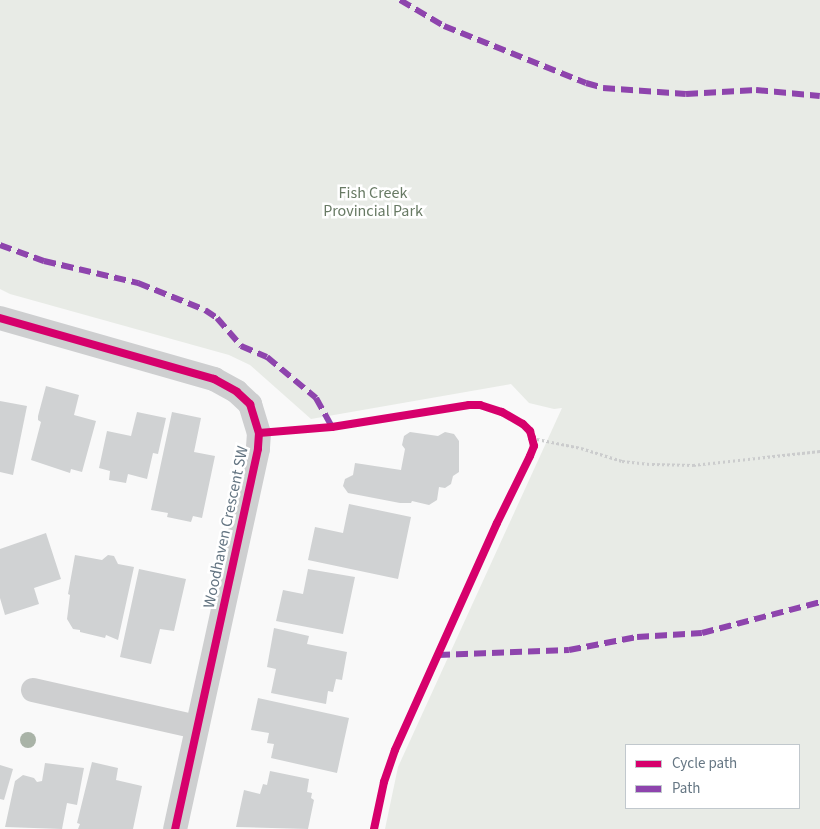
<!DOCTYPE html>
<html>
<head>
<meta charset="utf-8">
<style>
  body { margin:0 }
  #map { position:relative; width:820px; height:829px; overflow:hidden; background:#f9f9f9; font-family:"Source Sans 3",sans-serif }
  div>[style] { position:absolute }
  .green>* { inset:0; background:#e8ebe6 }
  .building>* { inset:0; background:#d0d2d3 }
  .path>* { height:3px; margin-top:-1.5px; transform-origin:0; background:repeating-linear-gradient(90deg,#cbcccd 0 2.5px,transparent 0 5px) }
  .street>* { height:24px; margin:-12px; padding:0 12px; transform-origin:12px; border-radius:12px; background:#cecfd0 }
  .quiet>* { height:6px; margin-top:-3px; transform-origin:0; background:repeating-linear-gradient(90deg,#8e44ad 0 12px,transparent 0 18px) }
  .cycleway>* { height:8px; margin:-4px; padding:0 4px; transform-origin:4px; border-radius:4px; background:#d6006c }
  .trees>* { width:16px; height:16px; margin:-8px; border-radius:50%; background:#a9b3a7 }
  span { translate:-50% -50%; white-space:nowrap; text-align:center; line-height:1.15; -webkit-text-stroke:5px #fff; paint-order:stroke }
  .park-label { font-size:16px; color:#687a64 }
  .street-label { font-size:16px; color:#657683 }
  .legend { position:absolute; left:625px; top:744px; width:175px; height:65px; box-sizing:border-box; background:#fff; border:1px solid #c1c8cd; margin:0; padding:6px 9px; list-style:none; font-size:15px; color:#657683 }
  .legend li { display:flex; align-items:center; gap:10px; height:25px }
  .legend b { width:25px; border:1px solid #c1c8cd }
</style>
</head>
<body>
<div id="map">
  <div class="green">
    <div style="clip-path:polygon(evenodd,0 0,820px 0,820px 829px,385px 829px,398px 767px,562px 408px,554px 409px,529px 403px,511px 384px,311px 419px,250px 365px,229px 355px,10px 294px,0 289px,0 0,626px 745px,799px 745px,799px 808px,626px 808px,626px 745px)"></div>
  </div>
  <div class="building">
    <div style="clip-path:polygon(46px 386px,79px 395px,74px 415px,96px 421px,82px 472px,71px 469px,70px 473px,31px 460px,41px 422px,38px 420px,38px 416px)"></div>
    <div style="clip-path:polygon(0 401px,27px 406px,13px 475px,0 472px)"></div>
    <div style="clip-path:polygon(137px 412px,166px 418px,158px 454px,153px 453px,147px 479px,128px 474px,126px 483px,109px 480px,110px 471px,99px 468px,107px 431px,131px 436px)"></div>
    <div style="clip-path:polygon(172px 412px,201px 418px,194px 452px,215px 456px,202px 518px,193px 516px,191px 522px,167px 517px,168px 513px,151px 510px)"></div>
    <div style="clip-path:polygon(410px 432px,438px 436px,445px 432px,454px 434px,459px 441px,459px 472px,453px 476px,451px 484px,445px 488px,439px 487px,437px 500px,429px 505px,412px 501px,411px 503px,400px 503px,348px 493px,343px 486px,345px 479px,353px 475px,355px 463px,401px 470px,405px 449px,402px 445px,404px 436px)"></div>
    <div style="clip-path:polygon(349px 504px,411px 517px,398px 579px,308px 560px,315px 527px,343px 533px)"></div>
    <div style="clip-path:polygon(46px 533px,61px 579px,34px 588px,39px 604px,5px 615px,0 598px,0 549px)"></div>
    <div style="clip-path:polygon(75px 555px,102px 560px,108px 555px,114px 556px,118px 564px,134px 567px,118px 640px,106px 635px,105px 638px,80px 632px,80px 630px,73px 629px,67px 619px,70px 595px,68px 594px)"></div>
    <div style="clip-path:polygon(139px 569px,186px 579px,174px 631px,160px 629px,151px 664px,120px 657px)"></div>
    <div style="clip-path:polygon(308px 569px,355px 577px,343px 634px,276px 621px,283px 590px,303px 594px)"></div>
    <div style="clip-path:polygon(274px 628px,309px 636px,307px 644px,347px 652px,342px 680px,336px 679px,333px 692px,328px 691px,326px 704px,271px 693px,276px 669px,267px 667px)"></div>
    <div style="clip-path:polygon(258px 698px,349px 718px,337px 773px,271px 758px,274px 744px,267px 743px,269px 733px,251px 730px)"></div>
    <div style="clip-path:polygon(92px 762px,118px 768px,116px 780px,142px 786px,133px 829px,78px 829px,80px 824px,77px 823px)"></div>
    <div style="clip-path:polygon(45px 763px,84px 768px,77px 805px,67px 803px,62px 829px,5px 827px,15px 781px,23px 775px,34px 778px,37px 782px,42px 781px)"></div>
    <div style="clip-path:polygon(0 765px,13px 769px,4px 800px,0 799px)"></div>
    <div style="clip-path:polygon(270px 771px,309px 779px,307px 792px,312px 793px,311px 798px,314px 800px,308px 829px,236px 827px,244px 790px,260px 794px,263px 784px,267px 785px)"></div>
  </div>
  <div class="path">
    <div style="left:532px;top:438px;width:50px;rotate:11.5deg"></div>
    <div style="left:581px;top:448px;width:43px;rotate:17.6deg"></div>
    <div style="left:622px;top:461px;width:30px;rotate:6deg"></div>
    <div style="left:652px;top:464px;width:41px;rotate:1.4deg"></div>
    <div style="left:693px;top:465px;width:128px;rotate:-6.3deg"></div>
  </div>
  <div class="street">
    <div style="left:0;top:318px;width:223px;rotate:15.9deg"></div>
    <div style="left:214px;top:379px;width:26px;rotate:29deg"></div>
    <div style="left:237px;top:392px;width:18px;rotate:43deg"></div>
    <div style="left:250px;top:404px;width:30px;rotate:73deg"></div>
    <div style="left:259px;top:433px;width:16px;rotate:94deg"></div>
    <div style="left:258px;top:449px;width:389px;rotate:102.3deg"></div>
    <div style="left:33px;top:690px;width:168px;rotate:12.7deg"></div>
  </div>
  <div class="quiet">
    <div style="left:400px;top:0;width:51px;rotate:30.6deg"></div>
    <div style="left:444px;top:26px;width:153px;rotate:21.9deg"></div>
    <div style="left:586px;top:83px;width:18px;rotate:16deg"></div>
    <div style="left:603px;top:88px;width:83px;rotate:4.1deg"></div>
    <div style="left:686px;top:94px;width:70px;rotate:-3.3deg"></div>
    <div style="left:756px;top:90px;width:64px;rotate:5.4deg"></div>
    <div style="left:0;top:245px;width:47px;rotate:20deg"></div>
    <div style="left:44px;top:261px;width:97px;rotate:13.2deg"></div>
    <div style="left:138px;top:283px;width:72px;rotate:21.9deg"></div>
    <div style="left:205px;top:310px;width:14px;rotate:34deg"></div>
    <div style="left:217px;top:318px;width:37px;rotate:49deg"></div>
    <div style="left:241px;top:346px;width:28px;rotate:23deg"></div>
    <div style="left:267px;top:357px;width:64px;rotate:39.9deg"></div>
    <div style="left:316px;top:398px;width:33px;rotate:61deg"></div>
    <div style="left:438px;top:655px;width:131px;rotate:-2.2deg"></div>
    <div style="left:569px;top:650px;width:69px;rotate:-10.8deg"></div>
    <div style="left:637px;top:637px;width:65px;rotate:-3.5deg"></div>
    <div style="left:702px;top:633px;width:122px;rotate:-14.7deg"></div>
  </div>
  <div class="cycleway">
    <div style="left:0;top:318px;width:223px;rotate:15.9deg"></div>
    <div style="left:214px;top:379px;width:26px;rotate:29deg"></div>
    <div style="left:237px;top:392px;width:18px;rotate:43deg"></div>
    <div style="left:250px;top:404px;width:30px;rotate:73deg"></div>
    <div style="left:259px;top:433px;width:16px;rotate:94deg"></div>
    <div style="left:258px;top:449px;width:389px;rotate:102.3deg"></div>
    <div style="left:259px;top:433px;width:73px;rotate:-4.7deg"></div>
    <div style="left:332px;top:427px;width:139px;rotate:-9.1deg"></div>
    <div style="left:469px;top:405px;width:11px"></div>
    <div style="left:480px;top:405px;width:23px;rotate:18deg"></div>
    <div style="left:502px;top:412px;width:24px;rotate:30deg"></div>
    <div style="left:523px;top:424px;width:10px;rotate:45deg"></div>
    <div style="left:530px;top:431px;width:7px;rotate:74deg"></div>
    <div style="left:532px;top:438px;width:8px;rotate:76deg"></div>
    <div style="left:534px;top:446px;width:11px;rotate:112deg"></div>
    <div style="left:530px;top:456px;width:75px;rotate:116.2deg"></div>
    <div style="left:497px;top:523px;width:249px;rotate:114.2deg"></div>
    <div style="left:395px;top:750px;width:34px;rotate:109deg"></div>
    <div style="left:384px;top:782px;width:48px;rotate:102deg"></div>
  </div>
  <div class="trees">
    <div style="left:28px;top:740px"></div>
  </div>
  <div class="park-label">
    <span style="left:373px;top:202px">Fish Creek<br>Provincial Park</span>
  </div>
  <div class="street-label">
    <span style="left:226px;top:527px;rotate:-78deg">Woodhaven Crescent SW</span>
  </div>
  <ul class="legend">
  <li><b style="height:6px;background:#d6006c"></b>Cycle path</li>
  <li><b style="height:6px;background:#8e44ad"></b>Path</li>
  </ul>
</div>
</body>
</html>
